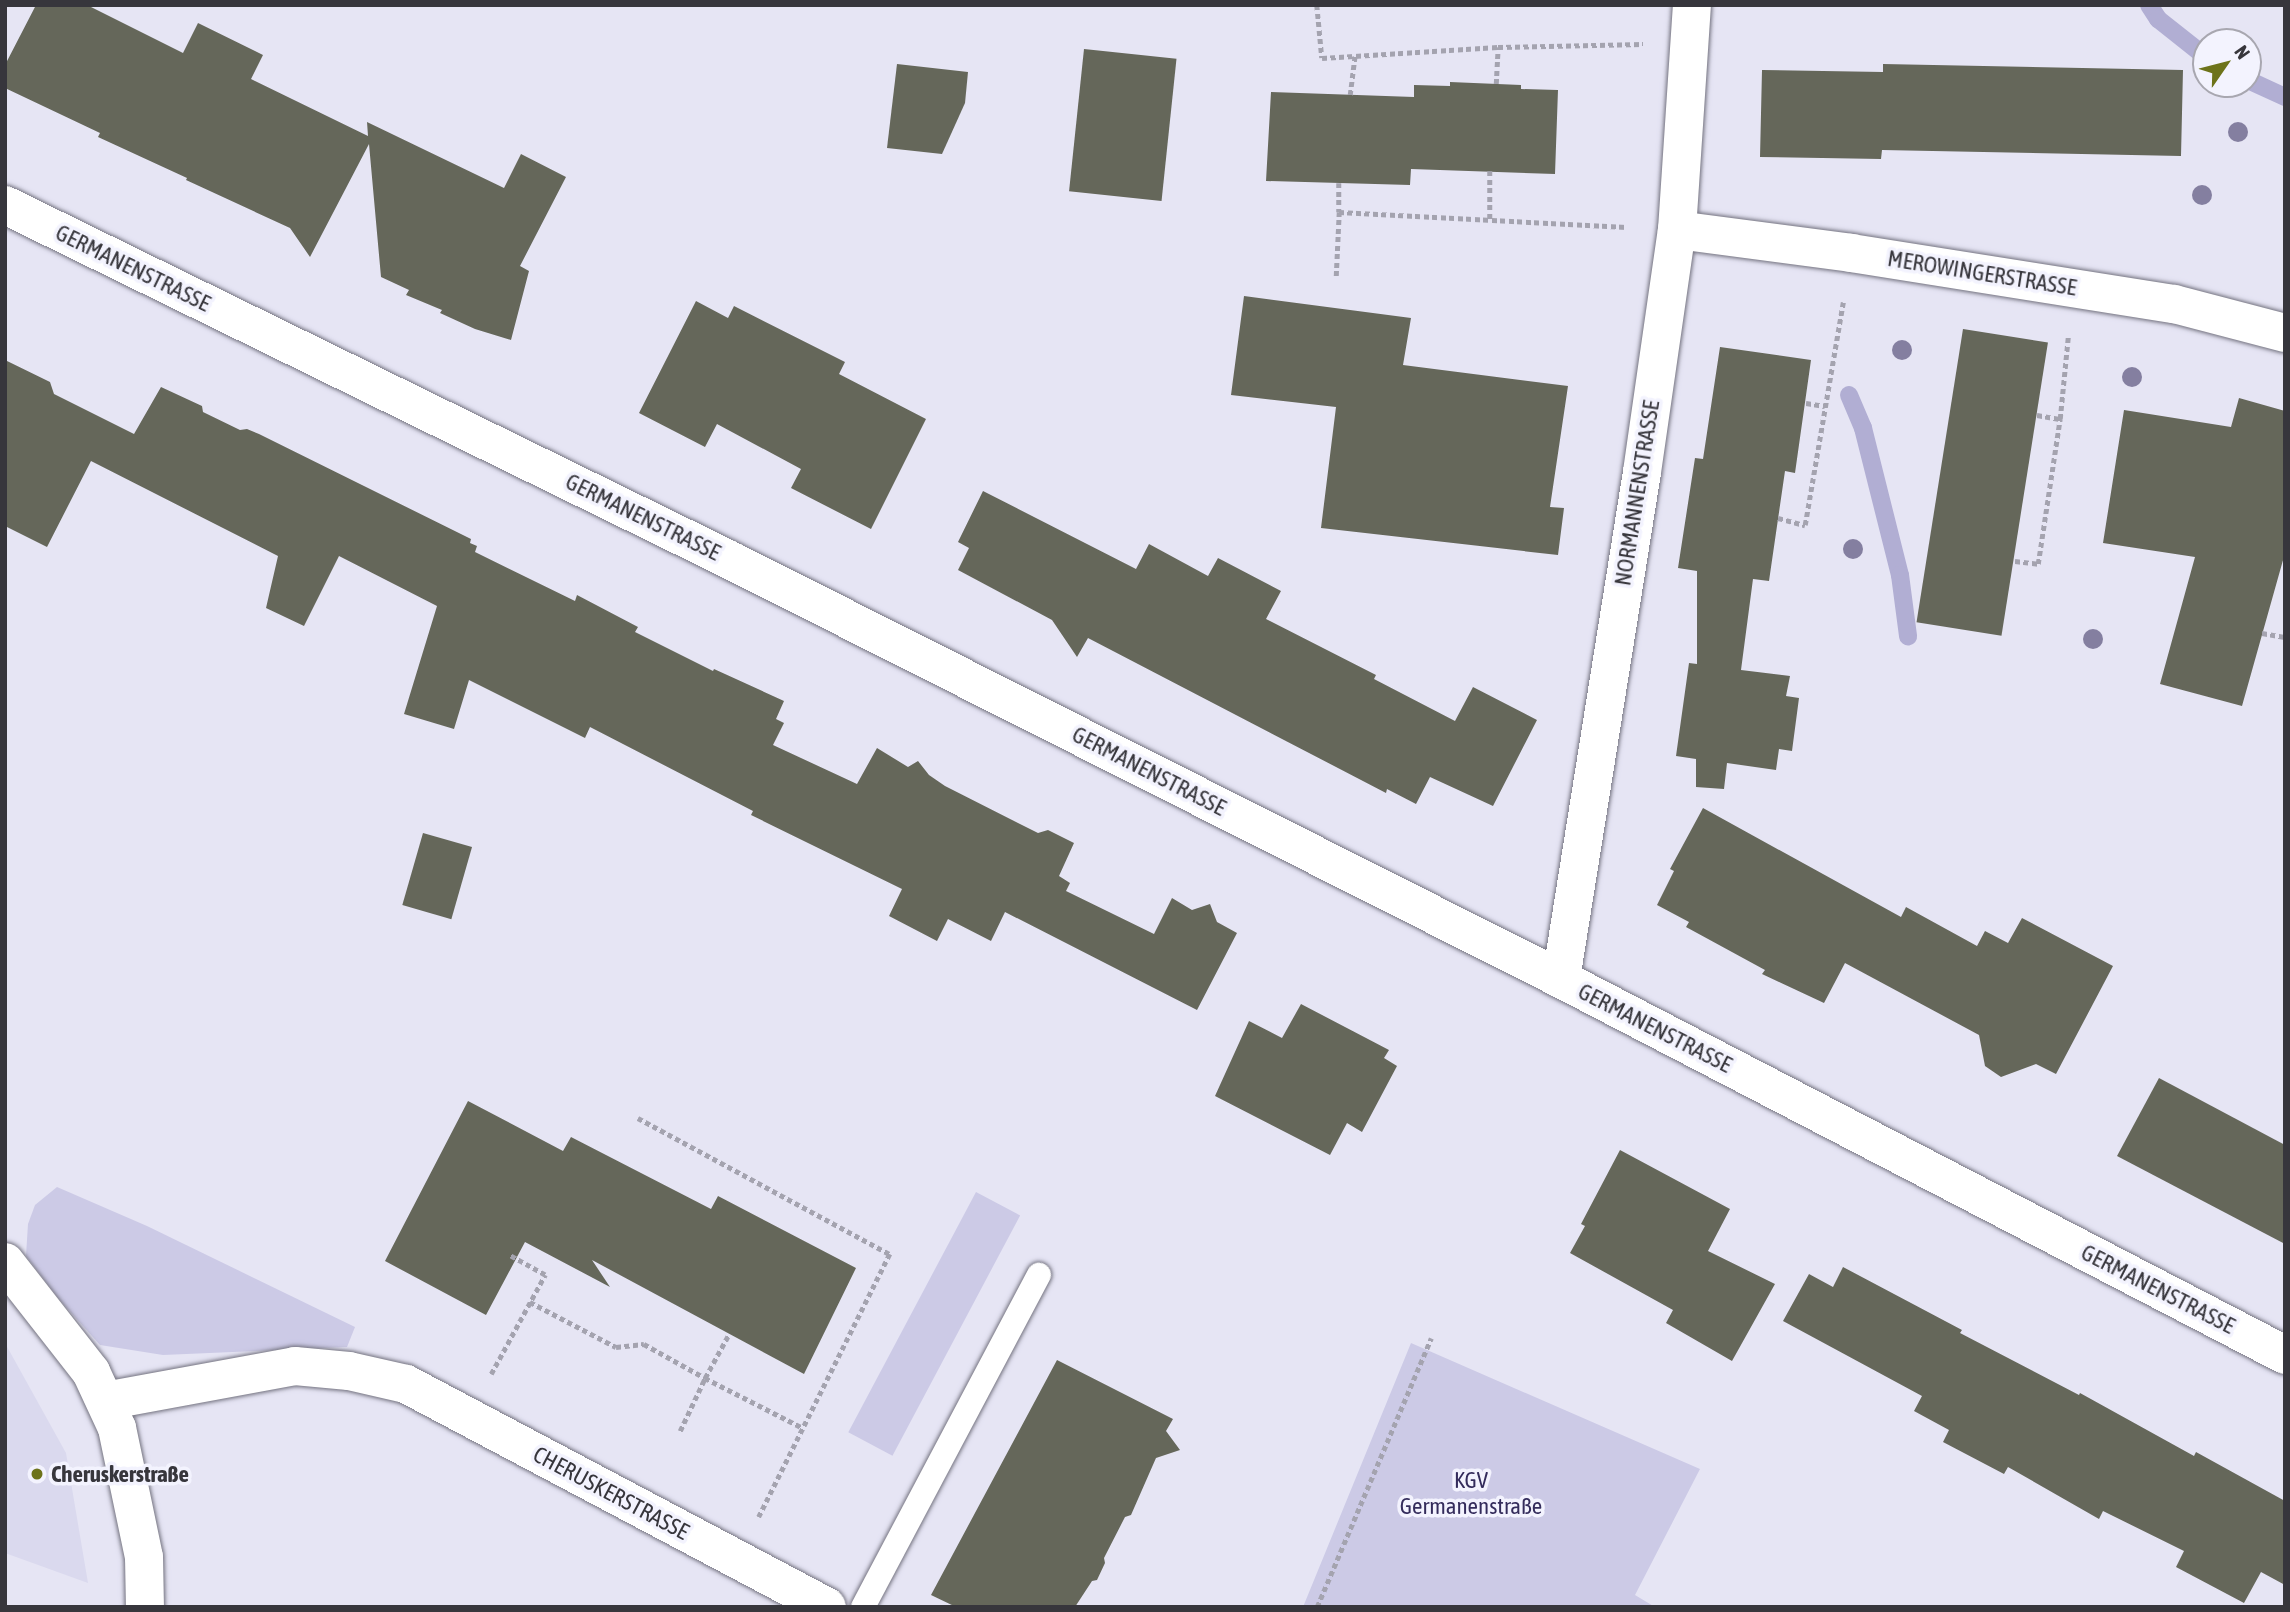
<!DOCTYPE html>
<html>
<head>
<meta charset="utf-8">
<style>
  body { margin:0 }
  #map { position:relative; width:2290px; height:1612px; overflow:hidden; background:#e6e5f4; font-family:"Asap Condensed",sans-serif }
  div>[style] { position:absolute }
  .built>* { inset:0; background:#dad9ee }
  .green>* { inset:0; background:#cccae6; transform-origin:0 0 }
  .stream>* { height:18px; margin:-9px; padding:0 9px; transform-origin:9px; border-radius:9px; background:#b1aed3 }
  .building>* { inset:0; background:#65675a; transform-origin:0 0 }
  .path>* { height:4.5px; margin-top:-2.25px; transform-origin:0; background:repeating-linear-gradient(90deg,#a4a3af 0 5px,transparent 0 8.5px) }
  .roads { filter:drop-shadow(0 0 2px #747380) drop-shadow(0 0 2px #747380) }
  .service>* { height:24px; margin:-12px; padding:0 12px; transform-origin:12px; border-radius:12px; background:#fff }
  .minor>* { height:38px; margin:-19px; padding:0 19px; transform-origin:19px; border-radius:19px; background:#fff }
  .trees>* { width:20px; height:20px; margin:-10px; border-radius:50%; background:#847fa0 }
  .dots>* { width:19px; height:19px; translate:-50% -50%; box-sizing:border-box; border:4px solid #f3f3fe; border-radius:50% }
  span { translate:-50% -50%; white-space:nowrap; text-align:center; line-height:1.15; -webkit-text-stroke:7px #f3f3fe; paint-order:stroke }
  .street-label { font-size:23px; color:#37363c }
  .poi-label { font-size:23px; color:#37363c; font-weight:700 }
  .left { translate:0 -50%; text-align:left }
  .park-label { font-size:23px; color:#342c5c }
  .frame { position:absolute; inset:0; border:7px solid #37363c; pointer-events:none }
  .north { position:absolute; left:2192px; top:28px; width:70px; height:70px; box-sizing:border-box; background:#f3f3fe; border:2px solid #a8a7b0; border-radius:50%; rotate:55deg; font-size:19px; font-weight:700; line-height:28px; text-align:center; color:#37363c }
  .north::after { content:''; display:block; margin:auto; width:24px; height:32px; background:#6d731a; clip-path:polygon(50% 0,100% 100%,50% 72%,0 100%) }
</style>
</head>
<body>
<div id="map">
  <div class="built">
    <div style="clip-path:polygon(5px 1343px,66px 1453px,88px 1583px,5px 1553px)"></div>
  </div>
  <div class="green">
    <div style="clip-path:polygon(57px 1187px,147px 1226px,355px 1327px,347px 1347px,163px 1355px,100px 1345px,58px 1298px,26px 1256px,28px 1224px,35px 1205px)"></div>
    <div style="left:976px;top:1192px;width:50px;height:272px;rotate:28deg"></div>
    <div style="clip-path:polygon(1411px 1343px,1700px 1469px,1635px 1595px,1655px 1607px,1303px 1607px)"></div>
  </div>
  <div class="stream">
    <div style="left:2149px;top:5px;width:17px;rotate:57deg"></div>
    <div style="left:2158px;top:19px;width:61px;rotate:38.4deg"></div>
    <div style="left:2248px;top:80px;width:41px;rotate:24.7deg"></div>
    <div style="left:1849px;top:395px;width:36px;rotate:67deg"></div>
    <div style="left:1863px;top:428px;width:152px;rotate:75.9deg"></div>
    <div style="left:1900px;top:575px;width:62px;rotate:82.5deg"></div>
  </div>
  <div class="building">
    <div style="clip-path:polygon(36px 5px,87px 5px,183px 53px,198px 23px,263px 55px,251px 79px,368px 136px,367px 122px,504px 188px,521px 154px,566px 177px,520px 266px,529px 271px,511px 340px,475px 329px,440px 313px,442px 310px,406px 295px,409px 290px,381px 277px,369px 144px,310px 257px,290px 228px,186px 180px,187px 178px,98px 137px,100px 133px,5px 88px,5px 65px)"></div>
    <div style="left:1084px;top:49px;width:93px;height:143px;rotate:6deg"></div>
    <div style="clip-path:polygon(897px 64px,968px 72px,965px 103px,942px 154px,887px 148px)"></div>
    <div style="clip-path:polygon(1883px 64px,2183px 70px,2181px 156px,1882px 150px,1881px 159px,1760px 157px,1762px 70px,1883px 72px)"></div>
    <div style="clip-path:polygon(1450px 82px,1521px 85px,1521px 89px,1558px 90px,1555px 174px,1411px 169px,1410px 185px,1266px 181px,1271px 92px,1414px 97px,1414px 85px,1450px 86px)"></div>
    <div style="clip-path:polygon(1244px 296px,1411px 318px,1403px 365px,1568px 386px,1550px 507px,1564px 508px,1558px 555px,1321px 528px,1336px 407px,1231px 395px)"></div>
    <div style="clip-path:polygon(696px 301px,728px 318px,734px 306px,845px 362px,839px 374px,926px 419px,871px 529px,791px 488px,801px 469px,717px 424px,705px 447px,639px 413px)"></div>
    <div style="left:1963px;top:329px;width:86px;height:297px;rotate:9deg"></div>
    <div style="clip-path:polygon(1720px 347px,1811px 360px,1795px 473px,1785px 471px,1769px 581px,1753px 579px,1741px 670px,1790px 676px,1786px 696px,1799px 698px,1792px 751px,1779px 749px,1776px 770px,1727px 763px,1724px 789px,1696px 787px,1696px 759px,1676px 756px,1689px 663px,1697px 664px,1697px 571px,1678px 568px,1695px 458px,1703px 459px)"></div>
    <div style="clip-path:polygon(5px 360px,50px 382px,54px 394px,134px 434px,161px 387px,202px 406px,203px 412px,240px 430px,247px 429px,259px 434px,471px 539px,470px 543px,477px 546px,475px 552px,575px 601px,577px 595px,638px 627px,635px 632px,713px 671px,714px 669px,784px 701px,776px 719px,784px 723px,773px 745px,857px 784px,877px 748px,908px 767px,918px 761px,929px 775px,945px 786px,1038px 833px,1048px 830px,1074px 843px,1059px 876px,1070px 883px,1066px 891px,1154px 934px,1172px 898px,1192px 910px,1210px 904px,1217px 922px,1237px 933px,1197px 1010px,1005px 912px,991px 941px,948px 919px,937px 941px,889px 916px,902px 889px,751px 815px,753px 811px,590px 727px,585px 738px,469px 680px,454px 729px,404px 714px,437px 606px,339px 556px,304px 626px,266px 608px,278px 556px,91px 461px,47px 547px,5px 526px)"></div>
    <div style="clip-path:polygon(2239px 398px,2285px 411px,2285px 553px,2242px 706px,2160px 684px,2195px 557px,2103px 543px,2124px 410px,2231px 427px)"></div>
    <div style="clip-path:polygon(983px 491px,1136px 569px,1149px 544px,1208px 576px,1218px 558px,1281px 591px,1266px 619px,1376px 675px,1374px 679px,1455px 721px,1473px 687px,1537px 720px,1493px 806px,1430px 777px,1416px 804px,1387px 789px,1386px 793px,1088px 638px,1077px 657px,1052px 620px,958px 570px,969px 548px,958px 542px)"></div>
    <div style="clip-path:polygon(1703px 808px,1901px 917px,1906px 907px,1977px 946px,1985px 931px,2008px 943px,2022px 918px,2113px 966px,2056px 1074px,2036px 1064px,2001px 1077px,1985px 1066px,1979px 1035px,1845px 963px,1824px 1003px,1762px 974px,1765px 970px,1686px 927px,1689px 922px,1657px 905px,1674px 871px,1670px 869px)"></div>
    <div style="left:423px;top:833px;width:51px;height:75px;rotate:16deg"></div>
    <div style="clip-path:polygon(1301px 1004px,1389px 1050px,1384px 1058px,1397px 1066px,1362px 1132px,1347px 1123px,1330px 1155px,1215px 1096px,1249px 1021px,1282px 1038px)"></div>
    <div style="clip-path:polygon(2159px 1078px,2285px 1145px,2285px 1244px,2117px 1156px)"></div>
    <div style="clip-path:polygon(468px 1101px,563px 1151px,571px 1137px,711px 1209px,718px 1196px,856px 1268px,804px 1374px,592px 1260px,610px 1287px,525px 1242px,486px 1315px,385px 1261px)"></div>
    <div style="clip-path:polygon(1620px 1150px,1730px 1209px,1708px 1251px,1775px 1284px,1732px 1361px,1666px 1323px,1673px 1310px,1570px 1253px,1585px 1226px,1581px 1224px)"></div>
    <div style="clip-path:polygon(1843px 1267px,1962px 1330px,1960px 1333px,2079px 1395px,2080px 1393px,2194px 1456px,2196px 1452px,2285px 1501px,2285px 1585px,2261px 1572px,2244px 1603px,2176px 1567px,2184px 1551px,2103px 1511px,2099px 1519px,2008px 1467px,2004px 1474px,1943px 1442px,1949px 1430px,1914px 1411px,1922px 1396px,1783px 1321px,1809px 1274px,1833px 1287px)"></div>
    <div style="clip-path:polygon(1057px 1360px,1173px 1419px,1166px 1431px,1180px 1450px,1156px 1458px,1131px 1515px,1125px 1517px,1104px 1558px,1105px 1563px,1097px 1580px,1092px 1581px,1075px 1607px,956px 1607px,931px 1595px)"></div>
  </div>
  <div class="path">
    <div style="left:1317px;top:5px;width:53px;rotate:84.6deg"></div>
    <div style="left:1322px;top:58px;width:176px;rotate:-3.6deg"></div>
    <div style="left:1498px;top:47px;width:145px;rotate:-1.2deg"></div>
    <div style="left:1496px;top:84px;width:37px;rotate:-87deg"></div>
    <div style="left:1350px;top:95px;width:39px;rotate:-83deg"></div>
    <div style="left:1490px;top:171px;width:48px;rotate:90deg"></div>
    <div style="left:1339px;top:183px;width:29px;rotate:90deg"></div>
    <div style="left:1339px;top:212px;width:288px;rotate:3deg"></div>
    <div style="left:1336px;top:276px;width:64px;rotate:-87.3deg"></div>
    <div style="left:1806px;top:403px;width:19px;rotate:9deg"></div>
    <div style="left:2037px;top:415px;width:23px;rotate:10deg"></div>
    <div style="left:1778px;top:518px;width:28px;rotate:15deg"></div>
    <div style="left:1805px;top:525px;width:226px;rotate:-80.3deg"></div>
    <div style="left:2015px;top:561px;width:23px;rotate:7deg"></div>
    <div style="left:2038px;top:564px;width:147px;rotate:-81.4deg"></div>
    <div style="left:2060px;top:419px;width:82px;rotate:-84.4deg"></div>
    <div style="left:2262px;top:633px;width:23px;rotate:10deg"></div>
    <div style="left:638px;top:1118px;width:286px;rotate:28.4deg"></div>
    <div style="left:890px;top:1254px;width:294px;rotate:116.5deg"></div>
    <div style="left:530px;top:1302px;width:97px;rotate:27.6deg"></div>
    <div style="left:616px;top:1347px;width:28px;rotate:-6deg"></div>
    <div style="left:644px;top:1344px;width:70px;rotate:29.1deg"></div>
    <div style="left:705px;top:1378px;width:50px;rotate:-61.4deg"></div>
    <div style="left:491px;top:1374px;width:113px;rotate:-61.4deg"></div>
    <div style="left:545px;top:1275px;width:41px;rotate:-150.9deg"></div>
    <div style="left:680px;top:1431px;width:59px;rotate:-64.7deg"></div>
    <div style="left:705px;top:1378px;width:110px;rotate:27deg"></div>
    <div style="left:1317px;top:1607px;width:292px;rotate:-67deg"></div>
  </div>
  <div class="roads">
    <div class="service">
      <div style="left:863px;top:1607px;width:376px;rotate:-62.1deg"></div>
    </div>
    <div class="minor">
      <div style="left:5px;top:205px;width:807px;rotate:26.09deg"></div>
      <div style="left:730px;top:560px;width:931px;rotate:26.76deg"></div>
      <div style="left:1561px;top:979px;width:816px;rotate:27.44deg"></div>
      <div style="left:1677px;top:230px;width:176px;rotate:7.5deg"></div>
      <div style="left:1851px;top:253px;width:327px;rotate:9deg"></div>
      <div style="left:2174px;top:304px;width:115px;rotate:14.6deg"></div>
      <div style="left:1561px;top:979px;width:513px;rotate:-80.92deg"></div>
      <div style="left:1642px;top:472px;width:245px;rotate:-81.8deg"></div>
      <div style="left:1677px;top:230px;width:225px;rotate:-86.2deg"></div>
      <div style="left:5px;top:1262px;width:140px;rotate:52deg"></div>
      <div style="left:91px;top:1372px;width:62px;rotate:65.1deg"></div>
      <div style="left:117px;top:1428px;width:132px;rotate:78.2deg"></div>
      <div style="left:144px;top:1557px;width:50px;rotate:88.9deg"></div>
      <div style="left:105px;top:1401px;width:193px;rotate:-10.4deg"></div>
      <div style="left:295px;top:1366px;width:54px;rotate:5.3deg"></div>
      <div style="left:349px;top:1371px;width:58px;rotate:12.8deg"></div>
      <div style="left:406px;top:1384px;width:476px;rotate:27.9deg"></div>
    </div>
  </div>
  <div class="trees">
    <div style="left:2238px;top:132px"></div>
    <div style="left:2202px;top:195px"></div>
    <div style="left:1902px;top:350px"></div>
    <div style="left:2132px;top:377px"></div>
    <div style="left:1853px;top:549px"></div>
    <div style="left:2093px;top:639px"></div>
  </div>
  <div class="dots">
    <div style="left:37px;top:1474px;background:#6d731a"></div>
  </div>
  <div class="street-label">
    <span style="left:133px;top:268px;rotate:26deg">GERMANENSTRASSE</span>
    <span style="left:1982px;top:273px;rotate:9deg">MEROWINGERSTRASSE</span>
    <span style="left:1637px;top:493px;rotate:-81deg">NORMANNENSTRASSE</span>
    <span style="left:643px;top:517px;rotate:26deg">GERMANENSTRASSE</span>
    <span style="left:1149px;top:771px;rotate:27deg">GERMANENSTRASSE</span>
    <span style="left:1655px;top:1028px;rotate:27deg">GERMANENSTRASSE</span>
    <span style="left:2158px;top:1289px;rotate:27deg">GERMANENSTRASSE</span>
    <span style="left:611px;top:1493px;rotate:28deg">CHERUSKERSTRASSE</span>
  </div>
  <div class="poi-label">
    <span class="left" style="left:51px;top:1474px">Cheruskerstraße</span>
  </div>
  <div class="park-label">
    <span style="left:1471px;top:1493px">KGV<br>Germanenstraße</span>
  </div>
  <div class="frame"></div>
  <div class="north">N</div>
</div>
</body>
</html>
